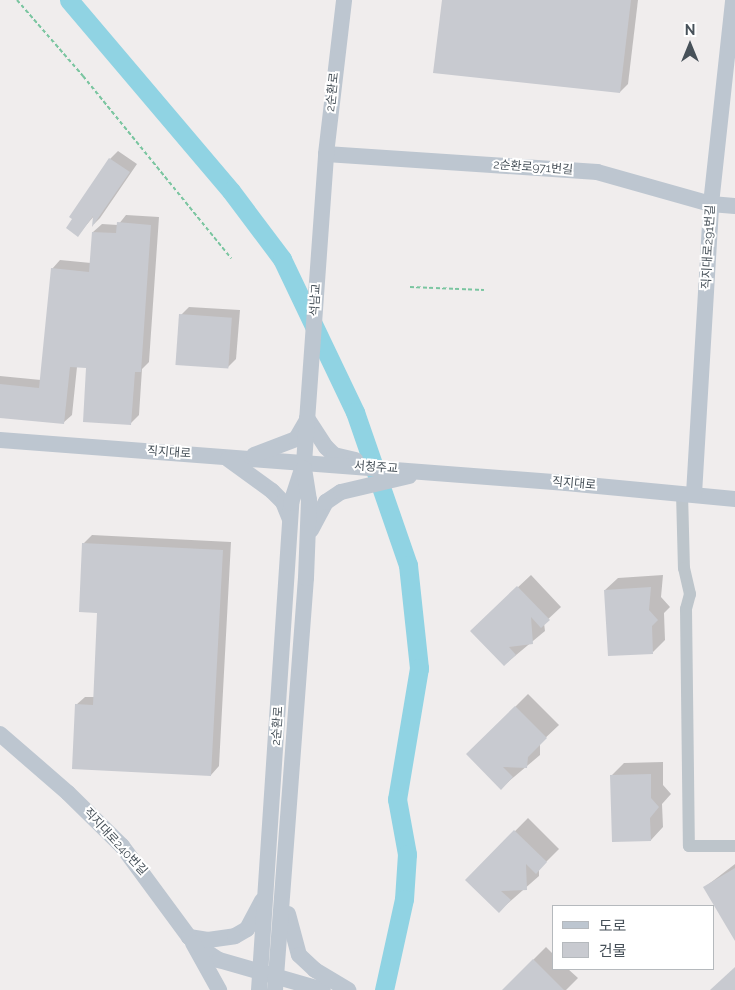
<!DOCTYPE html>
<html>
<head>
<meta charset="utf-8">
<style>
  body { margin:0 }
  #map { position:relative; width:735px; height:990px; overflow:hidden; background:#f0eded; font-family:Raleway,"Noto Sans KR",sans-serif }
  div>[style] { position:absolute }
  .shadow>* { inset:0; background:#0003 }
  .river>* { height:19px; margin:-9.5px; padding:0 9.5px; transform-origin:9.5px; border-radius:9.5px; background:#90d3e3 }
  .building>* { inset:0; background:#c8cad0; transform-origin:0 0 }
  .path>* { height:2px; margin-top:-1px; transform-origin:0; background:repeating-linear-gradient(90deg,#7ac5a0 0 4px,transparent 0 6.5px) }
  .street>* { height:12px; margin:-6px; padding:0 6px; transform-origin:6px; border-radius:6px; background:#bdc5cb }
  .secondary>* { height:16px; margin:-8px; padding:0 8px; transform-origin:8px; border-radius:8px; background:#bdc6d0 }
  span { translate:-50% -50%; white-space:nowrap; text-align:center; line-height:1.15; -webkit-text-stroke:4px #fff; paint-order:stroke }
  .street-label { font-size:12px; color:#475159 }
  .legend { position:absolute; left:552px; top:905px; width:162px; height:65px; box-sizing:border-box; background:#fff; border:1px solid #b5b9bd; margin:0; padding:6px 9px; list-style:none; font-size:15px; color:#475159 }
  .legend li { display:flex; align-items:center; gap:10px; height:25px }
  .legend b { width:25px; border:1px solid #b5b9bd }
  .north { position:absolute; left:665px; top:20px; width:50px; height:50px; -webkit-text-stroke:4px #fff; paint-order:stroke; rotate:0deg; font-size:14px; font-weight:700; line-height:20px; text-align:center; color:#475159 }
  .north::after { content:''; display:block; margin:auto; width:18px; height:22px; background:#475159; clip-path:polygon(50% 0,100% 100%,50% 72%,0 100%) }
</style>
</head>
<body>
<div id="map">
  <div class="shadow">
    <div style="clip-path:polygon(443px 0,638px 0,628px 84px,620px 92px)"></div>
    <div style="clip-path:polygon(118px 151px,137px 164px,100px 218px,94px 224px,94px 216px,78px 235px,110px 159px)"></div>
    <div style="clip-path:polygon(126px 215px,159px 217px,149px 362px,142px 369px,139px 415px,131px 423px,88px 367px,77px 367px,72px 415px,63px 423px,0 417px,0 376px,41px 380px,52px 269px,60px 260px,91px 263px,93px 232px,102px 224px,118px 225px)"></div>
    <div style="clip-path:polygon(189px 307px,240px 310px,236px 359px,228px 367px,181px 315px)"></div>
    <div style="clip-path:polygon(92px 535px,231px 542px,219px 766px,211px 775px,76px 705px,85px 697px,94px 697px,99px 612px,83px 544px)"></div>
    <div style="clip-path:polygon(531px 575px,561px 607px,544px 623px,545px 631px,504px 665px,484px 619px)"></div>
    <div style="clip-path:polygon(663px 575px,661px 597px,670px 607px,664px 613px,665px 640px,653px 652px,605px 590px,618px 578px)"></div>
    <div style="clip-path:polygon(528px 694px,559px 725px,540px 743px,540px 755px,501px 788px,468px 754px)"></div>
    <div style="clip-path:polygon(663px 762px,663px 785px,671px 794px,662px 804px,663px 827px,651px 840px,611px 776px,624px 763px)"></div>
    <div style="clip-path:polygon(528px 818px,559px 849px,539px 869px,539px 876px,499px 911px,467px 880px)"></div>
    <div style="clip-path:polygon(735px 864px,735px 938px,705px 887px)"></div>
    <div style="clip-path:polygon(546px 947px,554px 955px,554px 969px,568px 969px,578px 978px,566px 990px,503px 990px)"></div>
  </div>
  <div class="river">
    <div style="left:69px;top:0;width:250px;rotate:49.7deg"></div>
    <div style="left:231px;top:191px;width:85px;rotate:53.1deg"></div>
    <div style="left:282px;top:259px;width:170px;rotate:64.5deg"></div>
    <div style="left:355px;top:412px;width:162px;rotate:70.9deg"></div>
    <div style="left:408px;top:565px;width:104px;rotate:83.9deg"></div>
    <div style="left:419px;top:668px;width:133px;rotate:99.5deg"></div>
    <div style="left:397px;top:799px;width:56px;rotate:79.7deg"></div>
    <div style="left:407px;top:854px;width:45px;rotate:93.8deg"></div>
    <div style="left:404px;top:899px;width:93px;rotate:102.4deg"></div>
  </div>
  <div class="building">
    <div style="clip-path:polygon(442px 0,631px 0,620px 93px,433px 73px)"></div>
    <div style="clip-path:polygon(109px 158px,130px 172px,92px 227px,93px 216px,78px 237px,66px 228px,72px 219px,69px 217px)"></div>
    <div style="clip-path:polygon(117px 222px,151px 225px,141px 372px,135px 372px,131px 425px,83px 422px,86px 368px,70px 367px,64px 424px,0 418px,0 384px,39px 388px,51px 268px,89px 272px,92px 232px,116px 233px)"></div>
    <div style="left:179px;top:314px;width:53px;height:51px;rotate:4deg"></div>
    <div style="clip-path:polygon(82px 543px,223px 550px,211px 776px,72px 769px,75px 704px,93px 705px,97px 613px,79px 612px)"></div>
    <div style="clip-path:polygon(517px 586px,550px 620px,541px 628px,531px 617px,533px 644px,509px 647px,516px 655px,504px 666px,470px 631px)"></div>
    <div style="clip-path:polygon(651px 587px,649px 610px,658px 620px,652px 626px,653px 654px,608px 656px,604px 590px)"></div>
    <div style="clip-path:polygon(515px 706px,547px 738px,528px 757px,527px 768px,503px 767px,513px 777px,501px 790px,466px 754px)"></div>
    <div style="clip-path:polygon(651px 774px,651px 798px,659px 807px,650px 818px,651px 841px,612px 842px,610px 775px)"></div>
    <div style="clip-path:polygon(514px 830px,547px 862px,536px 874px,526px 864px,527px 890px,501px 891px,511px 900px,499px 913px,465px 880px)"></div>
    <div style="clip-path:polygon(735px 868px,735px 941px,703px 887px)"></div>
    <div style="clip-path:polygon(533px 959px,564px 990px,502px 990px)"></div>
    <div style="clip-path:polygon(735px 967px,735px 990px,710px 990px)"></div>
  </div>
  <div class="path">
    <div style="left:17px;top:0;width:101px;rotate:49deg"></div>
    <div style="left:83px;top:76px;width:235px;rotate:50.9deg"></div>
    <div style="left:410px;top:287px;width:74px;rotate:2.3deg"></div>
  </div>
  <div class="street">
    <div style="left:682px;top:493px;width:75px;rotate:88.5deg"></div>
    <div style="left:684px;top:568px;width:27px;rotate:77deg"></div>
    <div style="left:690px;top:594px;width:16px;rotate:105deg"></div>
    <div style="left:686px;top:609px;width:237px;rotate:89.3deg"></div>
    <div style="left:689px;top:846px;width:46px"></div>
  </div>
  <div class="secondary">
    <div style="left:326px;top:154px;width:272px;rotate:3.8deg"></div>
    <div style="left:597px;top:172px;width:118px;rotate:15.7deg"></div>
    <div style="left:711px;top:204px;width:24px;rotate:5deg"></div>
    <div style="left:307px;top:418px;width:35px;rotate:57deg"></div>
    <div style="left:326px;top:447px;width:11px;rotate:45deg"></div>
    <div style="left:334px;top:455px;width:22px;rotate:13deg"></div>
    <div style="left:0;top:440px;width:568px;rotate:4.34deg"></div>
    <div style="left:566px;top:483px;width:170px;rotate:5.4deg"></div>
    <div style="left:254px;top:455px;width:45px;rotate:-20.9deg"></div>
    <div style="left:296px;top:439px;width:20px;rotate:-60deg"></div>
    <div style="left:228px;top:459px;width:54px;rotate:36deg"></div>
    <div style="left:272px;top:491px;width:16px;rotate:45deg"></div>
    <div style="left:283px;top:502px;width:18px;rotate:68deg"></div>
    <div style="left:694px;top:494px;width:290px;rotate:-86.6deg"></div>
    <div style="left:711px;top:204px;width:205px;rotate:-83.8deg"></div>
    <div style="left:311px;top:530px;width:32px;rotate:-62deg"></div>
    <div style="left:326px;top:502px;width:18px;rotate:-34deg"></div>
    <div style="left:341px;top:492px;width:70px;rotate:-13.2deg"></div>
    <div style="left:0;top:734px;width:90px;rotate:40.9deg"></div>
    <div style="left:68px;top:793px;width:76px;rotate:44.5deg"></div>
    <div style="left:122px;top:846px;width:113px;rotate:53.6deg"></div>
    <div style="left:189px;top:937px;width:21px;rotate:41deg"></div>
    <div style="left:205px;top:951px;width:17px;rotate:33deg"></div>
    <div style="left:219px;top:960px;width:108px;rotate:16.1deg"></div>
    <div style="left:288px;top:914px;width:42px;rotate:75deg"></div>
    <div style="left:299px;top:955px;width:22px;rotate:43deg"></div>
    <div style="left:315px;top:970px;width:39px;rotate:31deg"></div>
    <div style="left:189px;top:937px;width:19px;rotate:9deg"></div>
    <div style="left:208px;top:940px;width:27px;rotate:-8deg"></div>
    <div style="left:235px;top:936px;width:14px;rotate:-30deg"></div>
    <div style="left:247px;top:929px;width:32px;rotate:-62deg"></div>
    <div style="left:193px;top:943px;width:54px;rotate:61deg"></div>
    <div style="left:259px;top:990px;width:488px;rotate:-86.2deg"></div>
    <div style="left:291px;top:503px;width:42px;rotate:-72deg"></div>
    <div style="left:304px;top:463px;width:310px;rotate:-85.9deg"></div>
    <div style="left:326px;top:154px;width:155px;rotate:-83.3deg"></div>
    <div style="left:275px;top:990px;width:413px;rotate:-85.7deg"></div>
    <div style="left:306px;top:578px;width:78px;rotate:-87.8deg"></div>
    <div style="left:309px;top:500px;width:32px;rotate:-99deg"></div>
  </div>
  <div class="street-label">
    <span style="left:333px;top:92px;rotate:-84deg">2순환로</span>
    <span style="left:533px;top:168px;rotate:4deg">2순환로971번길</span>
    <span style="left:709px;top:247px;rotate:-87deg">직지대로291번길</span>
    <span style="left:316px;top:300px;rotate:-86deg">석남교</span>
    <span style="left:169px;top:453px;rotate:4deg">직지대로</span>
    <span style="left:376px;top:468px;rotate:4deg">서청주교</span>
    <span style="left:574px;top:484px;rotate:5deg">직지대로</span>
    <span style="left:278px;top:726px;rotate:-86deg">2순환로</span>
    <span style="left:115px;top:842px;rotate:47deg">직지대로240번길</span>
  </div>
  <ul class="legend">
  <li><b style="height:6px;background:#bdc6d0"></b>도로</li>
  <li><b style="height:14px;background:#c8cad0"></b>건물</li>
  </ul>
  <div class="north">N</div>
</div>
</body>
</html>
